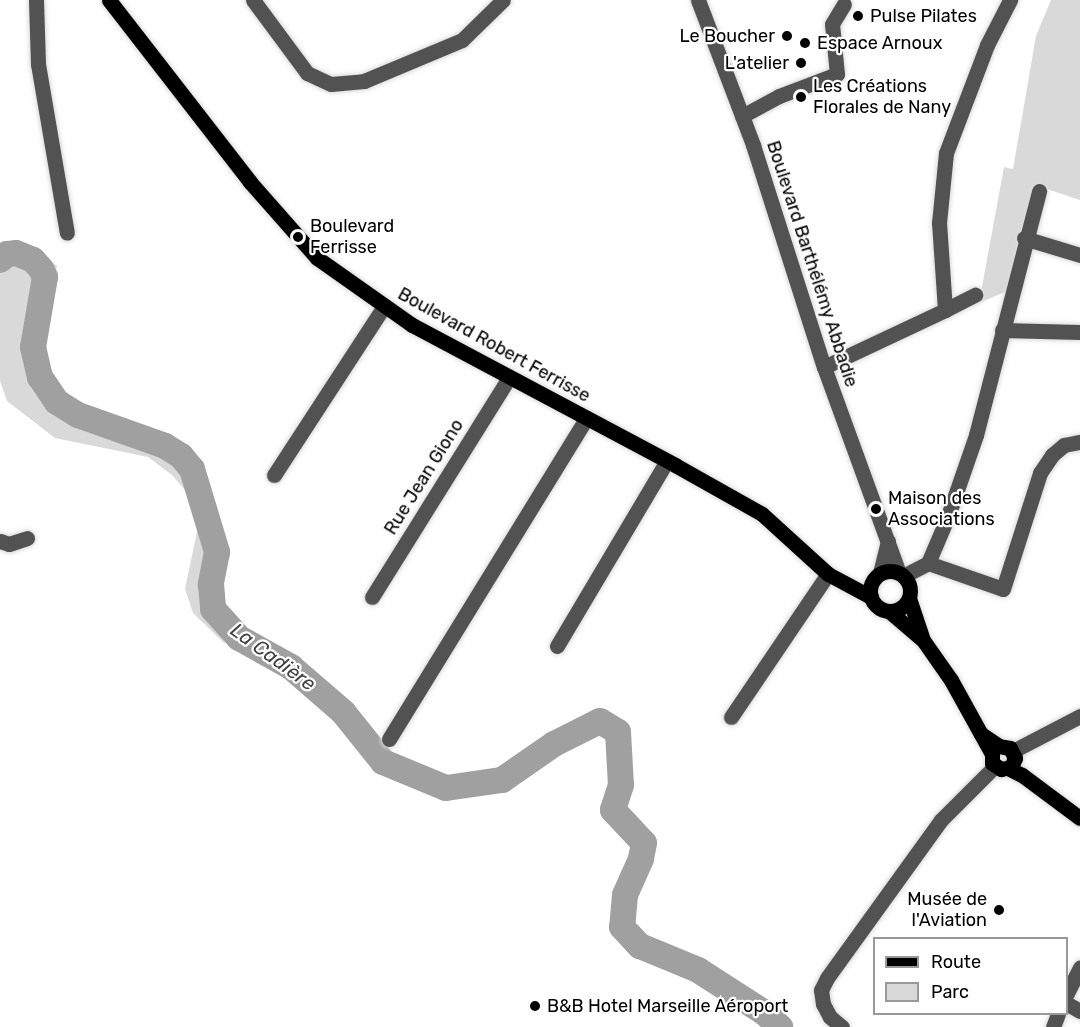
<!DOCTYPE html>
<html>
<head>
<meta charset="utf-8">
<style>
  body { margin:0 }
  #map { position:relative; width:1080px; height:1027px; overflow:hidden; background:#fff; font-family:Rubik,sans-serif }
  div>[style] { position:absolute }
  .green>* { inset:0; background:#d9d9d9 }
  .river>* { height:26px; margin:-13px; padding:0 13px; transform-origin:13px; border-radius:13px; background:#a0a0a0 }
  .roads { filter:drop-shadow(0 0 2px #dbdbdb) drop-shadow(0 0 2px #dbdbdb) }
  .minor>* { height:15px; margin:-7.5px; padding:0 7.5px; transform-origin:7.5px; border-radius:7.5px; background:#525252 }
  .major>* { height:15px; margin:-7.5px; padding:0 7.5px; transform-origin:7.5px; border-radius:7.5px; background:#000 }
  .major>.ring { margin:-7.5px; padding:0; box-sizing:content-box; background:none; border:15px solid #000; border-radius:50% }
  .dots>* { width:16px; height:16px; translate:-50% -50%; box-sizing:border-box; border:3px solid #fff; border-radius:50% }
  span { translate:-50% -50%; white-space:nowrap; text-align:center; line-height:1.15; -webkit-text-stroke:4.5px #fff; paint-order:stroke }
  .poi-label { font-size:18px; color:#000 }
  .left { translate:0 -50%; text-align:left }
  .right { translate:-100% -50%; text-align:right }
  .street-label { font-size:18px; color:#000 }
  .water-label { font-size:20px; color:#414141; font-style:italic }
  .legend { position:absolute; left:873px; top:937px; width:195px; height:78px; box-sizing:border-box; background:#fff; border:2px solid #999; margin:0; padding:8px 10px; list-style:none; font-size:18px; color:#000 }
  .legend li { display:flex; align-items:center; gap:12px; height:30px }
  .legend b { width:30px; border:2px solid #999 }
</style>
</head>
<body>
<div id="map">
  <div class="green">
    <div style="clip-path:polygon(1051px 0,1080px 0,1080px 200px,1035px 185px,1007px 291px,979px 303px,1004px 167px,1013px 169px,1036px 36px)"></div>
    <div style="clip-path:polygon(18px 245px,34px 248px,57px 266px,40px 331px,56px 394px,169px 434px,194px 451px,229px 550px,215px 596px,225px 644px,193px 613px,185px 589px,198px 527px,190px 496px,172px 475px,148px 457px,55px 438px,7px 401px,0 381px,0 250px)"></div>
  </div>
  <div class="river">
    <div style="left:0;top:260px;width:9px;rotate:-41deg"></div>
    <div style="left:7px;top:254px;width:9px;rotate:-6deg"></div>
    <div style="left:16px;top:253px;width:18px;rotate:22deg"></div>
    <div style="left:33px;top:260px;width:12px;rotate:48deg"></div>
    <div style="left:41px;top:269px;width:9px;rotate:63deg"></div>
    <div style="left:45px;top:277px;width:71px;rotate:99.7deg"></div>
    <div style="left:33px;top:347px;width:31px;rotate:77deg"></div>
    <div style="left:40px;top:377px;width:30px;rotate:56deg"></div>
    <div style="left:57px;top:402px;width:25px;rotate:32deg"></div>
    <div style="left:78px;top:415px;width:92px;rotate:19.6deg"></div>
    <div style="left:165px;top:446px;width:19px;rotate:32deg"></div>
    <div style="left:181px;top:456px;width:17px;rotate:50deg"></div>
    <div style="left:192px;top:469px;width:87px;rotate:73.2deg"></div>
    <div style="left:217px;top:552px;width:33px;rotate:101deg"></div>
    <div style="left:211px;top:584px;width:25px;rotate:85deg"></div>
    <div style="left:213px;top:609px;width:39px;rotate:48deg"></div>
    <div style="left:239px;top:638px;width:60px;rotate:29.1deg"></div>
    <div style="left:291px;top:667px;width:69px;rotate:40.9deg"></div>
    <div style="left:343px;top:712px;width:64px;rotate:51.3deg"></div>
    <div style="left:383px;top:762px;width:68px;rotate:22.4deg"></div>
    <div style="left:446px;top:788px;width:57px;rotate:-8.1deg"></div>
    <div style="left:502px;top:780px;width:63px;rotate:-34.7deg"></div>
    <div style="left:554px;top:744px;width:51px;rotate:-26.6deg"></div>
    <div style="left:600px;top:721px;width:21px;rotate:31deg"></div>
    <div style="left:618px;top:732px;width:53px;rotate:86.8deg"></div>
    <div style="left:621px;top:785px;width:26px;rotate:108deg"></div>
    <div style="left:613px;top:810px;width:45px;rotate:46.8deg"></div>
    <div style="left:644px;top:843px;width:16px;rotate:101deg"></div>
    <div style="left:641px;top:859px;width:39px;rotate:114deg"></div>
    <div style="left:625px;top:895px;width:32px;rotate:95deg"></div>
    <div style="left:622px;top:927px;width:26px;rotate:47deg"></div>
    <div style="left:640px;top:946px;width:63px;rotate:22.5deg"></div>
    <div style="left:698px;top:970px;width:80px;rotate:32.7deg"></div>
    <div style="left:765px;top:1013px;width:21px;rotate:43deg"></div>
  </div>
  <div class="roads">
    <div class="minor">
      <div style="left:36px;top:0;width:64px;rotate:88.2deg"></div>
      <div style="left:38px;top:64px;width:171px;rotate:80.3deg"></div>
      <div style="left:253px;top:0;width:91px;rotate:53.5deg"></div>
      <div style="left:307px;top:73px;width:26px;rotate:25deg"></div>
      <div style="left:331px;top:84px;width:33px;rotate:-5deg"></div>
      <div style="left:364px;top:81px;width:106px;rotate:-22.7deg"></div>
      <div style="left:462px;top:40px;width:57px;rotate:-44.3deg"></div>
      <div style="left:698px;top:0;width:155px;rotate:69.2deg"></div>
      <div style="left:753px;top:145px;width:233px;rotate:72.3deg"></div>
      <div style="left:824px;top:367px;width:219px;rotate:70deg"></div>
      <div style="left:742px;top:116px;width:42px;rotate:-28.4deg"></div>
      <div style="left:779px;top:96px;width:62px;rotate:-20.8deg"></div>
      <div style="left:837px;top:74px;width:50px;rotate:-95.7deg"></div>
      <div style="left:832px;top:24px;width:23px;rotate:-59deg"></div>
      <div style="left:1024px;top:238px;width:59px;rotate:16.9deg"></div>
      <div style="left:945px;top:310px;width:34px;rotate:-27deg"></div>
      <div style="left:1002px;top:330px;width:78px;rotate:1.5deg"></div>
      <div style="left:824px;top:367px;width:134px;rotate:-25.2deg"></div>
      <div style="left:945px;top:310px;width:87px;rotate:-93.9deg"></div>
      <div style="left:939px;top:223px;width:70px;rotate:-84.3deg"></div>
      <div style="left:946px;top:153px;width:116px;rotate:-69.2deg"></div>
      <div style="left:987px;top:45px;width:51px;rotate:-62.9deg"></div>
      <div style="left:274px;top:475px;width:202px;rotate:-56.9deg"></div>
      <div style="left:0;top:541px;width:9px;rotate:18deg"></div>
      <div style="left:9px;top:544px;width:19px;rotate:-18deg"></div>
      <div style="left:928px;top:563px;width:51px;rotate:-66.9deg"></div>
      <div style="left:948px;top:516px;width:86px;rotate:-70.9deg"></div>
      <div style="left:976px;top:435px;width:252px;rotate:-75.5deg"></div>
      <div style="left:880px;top:573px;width:33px;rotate:-76deg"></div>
      <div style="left:903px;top:576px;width:28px;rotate:-27deg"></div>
      <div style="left:928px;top:563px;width:79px;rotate:19.1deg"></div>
      <div style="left:1003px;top:589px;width:122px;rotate:-72.3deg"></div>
      <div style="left:1040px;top:473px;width:22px;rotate:-56deg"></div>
      <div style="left:1052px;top:455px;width:16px;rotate:-40deg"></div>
      <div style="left:1064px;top:445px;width:16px;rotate:-11deg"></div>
      <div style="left:372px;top:597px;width:258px;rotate:-58deg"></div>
      <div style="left:557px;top:646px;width:215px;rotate:-59.3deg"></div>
      <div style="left:731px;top:717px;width:173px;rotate:-55.9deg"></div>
      <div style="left:389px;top:739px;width:376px;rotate:-58.4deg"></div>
      <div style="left:1013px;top:751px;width:76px;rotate:-27.6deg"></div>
      <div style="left:1066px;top:995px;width:31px;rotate:-63deg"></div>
      <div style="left:1066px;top:1003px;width:16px;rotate:30deg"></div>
      <div style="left:842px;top:1027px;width:16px;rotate:-140deg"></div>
      <div style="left:830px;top:1017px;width:15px;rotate:-118deg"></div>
      <div style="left:823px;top:1004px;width:14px;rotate:-98deg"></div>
      <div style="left:821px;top:990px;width:13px;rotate:-63deg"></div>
      <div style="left:827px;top:978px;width:195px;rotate:-54.2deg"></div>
      <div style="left:941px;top:820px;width:76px;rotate:-45deg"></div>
      <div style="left:1053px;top:1027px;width:14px;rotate:-69deg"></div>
    </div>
    <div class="major">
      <div style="left:109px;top:0;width:230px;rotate:52.2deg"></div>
      <div style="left:250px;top:182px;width:101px;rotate:48.6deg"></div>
      <div style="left:317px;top:258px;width:116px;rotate:35.2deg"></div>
      <div style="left:412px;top:325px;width:298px;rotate:28deg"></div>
      <div style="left:675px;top:465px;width:100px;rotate:29.4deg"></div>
      <div style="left:762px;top:514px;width:89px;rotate:42.3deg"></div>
      <div style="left:828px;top:574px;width:49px;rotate:28.1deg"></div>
      <div class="ring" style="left:870px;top:571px;width:25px;height:25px"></div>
      <div style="left:909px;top:598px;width:41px;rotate:71.6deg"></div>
      <div style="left:889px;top:611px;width:45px;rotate:40.5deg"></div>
      <div style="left:923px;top:640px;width:49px;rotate:55deg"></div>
      <div style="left:951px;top:680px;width:85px;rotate:61deg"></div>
      <div style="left:992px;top:754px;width:9px;rotate:90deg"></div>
      <div style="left:992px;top:763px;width:11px;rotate:34deg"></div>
      <div style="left:1001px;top:769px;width:10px;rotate:-11deg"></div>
      <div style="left:1011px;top:767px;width:10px;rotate:-66deg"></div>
      <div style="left:1015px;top:758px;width:11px;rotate:-117deg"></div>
      <div style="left:1010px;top:748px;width:11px;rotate:-170deg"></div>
      <div style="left:999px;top:746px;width:22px;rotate:-146deg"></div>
      <div style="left:1008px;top:768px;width:16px;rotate:27deg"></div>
      <div style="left:1022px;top:775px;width:72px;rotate:36.6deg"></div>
    </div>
  </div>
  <div class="dots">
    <div style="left:858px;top:16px;background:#000"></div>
    <div style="left:787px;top:36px;background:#000"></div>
    <div style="left:805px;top:43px;background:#000"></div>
    <div style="left:801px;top:63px;background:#000"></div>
    <div style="left:801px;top:97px;background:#000"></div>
    <div style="left:298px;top:237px;background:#000"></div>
    <div style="left:876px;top:509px;background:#000"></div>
    <div style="left:999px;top:910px;background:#000"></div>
    <div style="left:535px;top:1006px;background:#000"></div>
  </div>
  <div class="poi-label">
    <span class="left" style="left:870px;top:16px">Pulse Pilates</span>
    <span class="right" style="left:775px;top:36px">Le Boucher</span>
    <span class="left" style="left:817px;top:43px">Espace Arnoux</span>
    <span class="right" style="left:789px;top:63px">L'atelier</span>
    <span class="left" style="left:813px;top:97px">Les Créations<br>Florales de Nany</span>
    <span class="left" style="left:310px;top:237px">Boulevard<br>Ferrisse</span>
    <span class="left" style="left:888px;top:509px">Maison des<br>Associations</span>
    <span class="right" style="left:987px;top:910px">Musée de<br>l'Aviation</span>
    <span class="left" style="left:547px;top:1006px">B&amp;B Hotel Marseille Aéroport</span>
  </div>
  <div class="street-label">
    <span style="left:812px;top:264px;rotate:72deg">Boulevard Barthélémy Abbadie</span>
    <span style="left:494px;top:345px;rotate:29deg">Boulevard Robert Ferrisse</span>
    <span style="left:424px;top:477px;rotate:-58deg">Rue Jean Giono</span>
  </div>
  <div class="water-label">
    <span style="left:273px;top:657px;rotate:36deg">La Cadière</span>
  </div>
  <ul class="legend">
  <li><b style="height:8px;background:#000"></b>Route</li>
  <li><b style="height:16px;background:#d9d9d9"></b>Parc</li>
  </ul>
</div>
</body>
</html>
